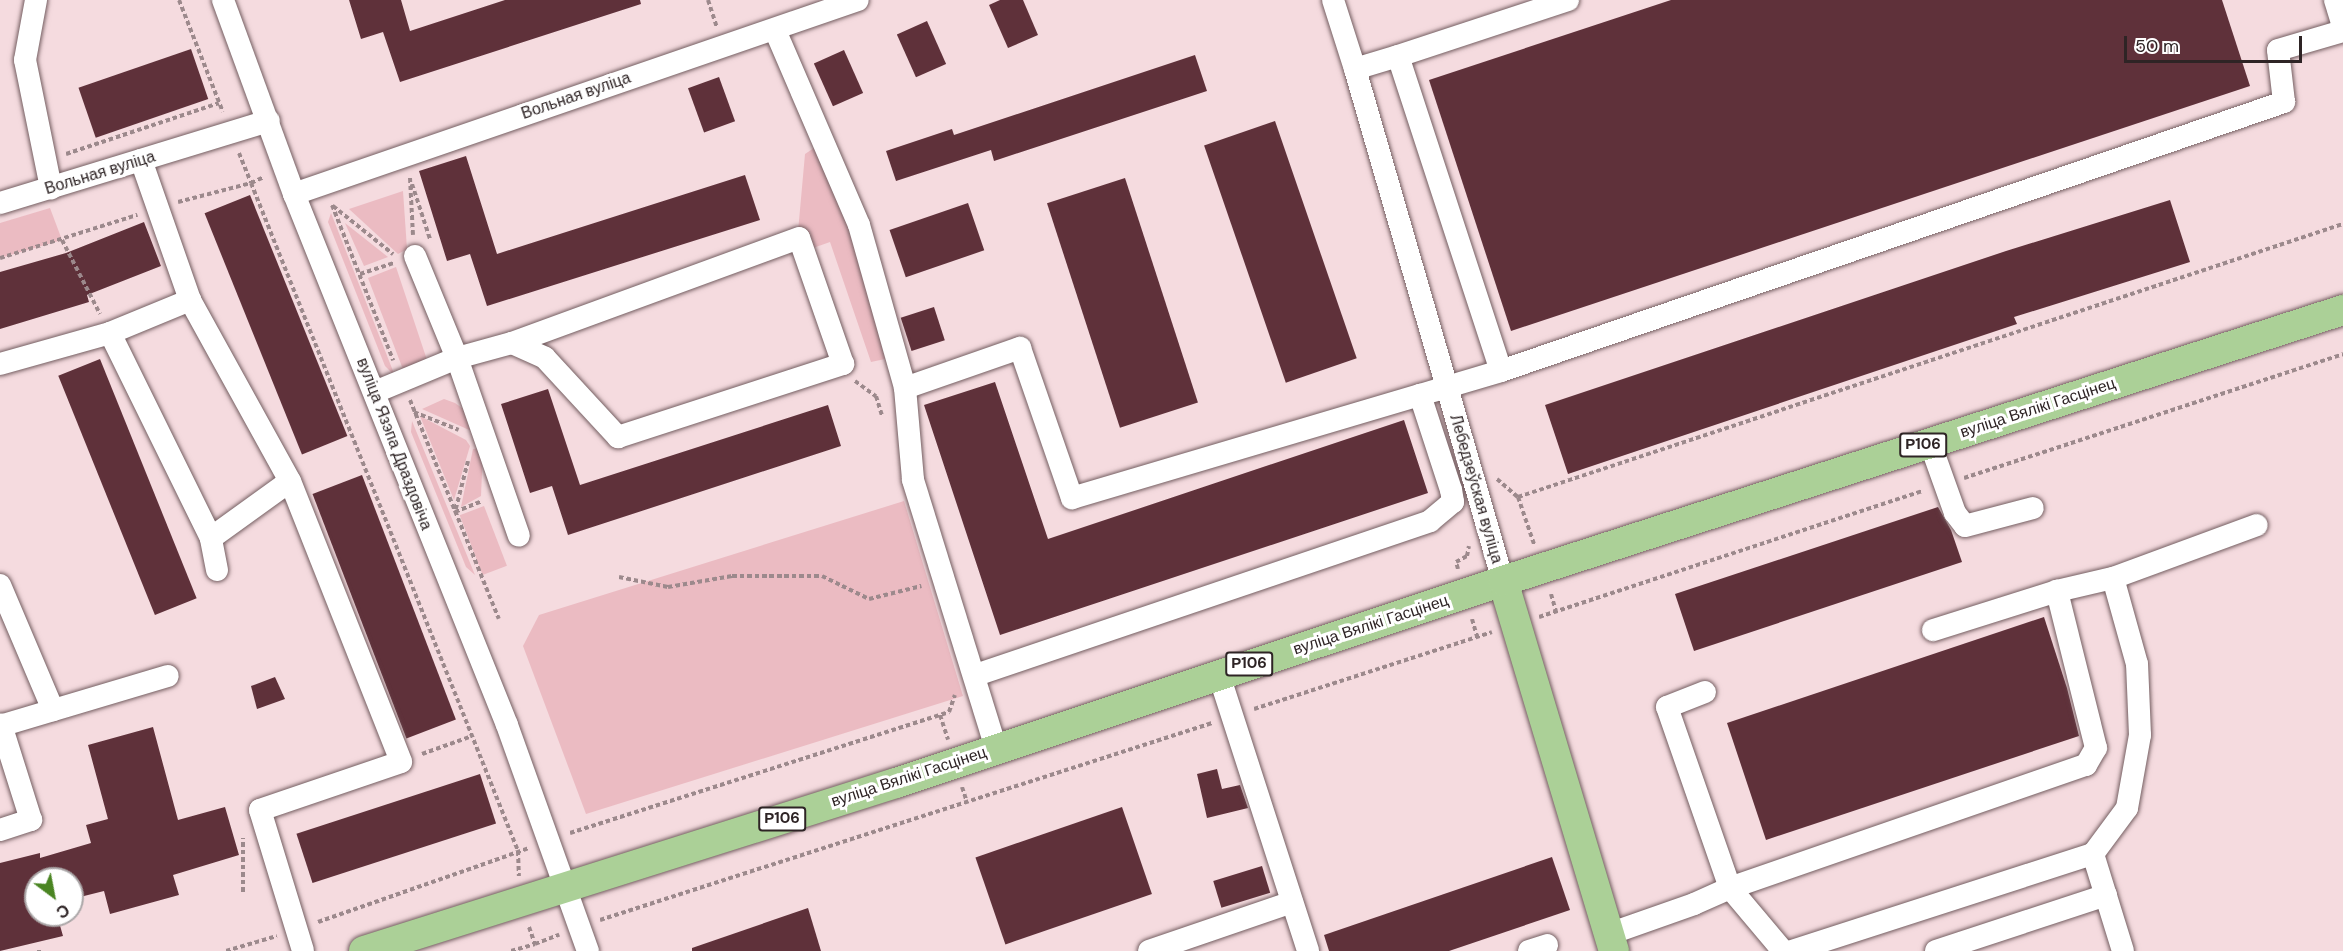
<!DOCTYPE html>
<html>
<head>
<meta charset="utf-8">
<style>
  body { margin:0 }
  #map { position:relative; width:2343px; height:951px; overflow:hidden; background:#f5dbdf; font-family:"DM Sans",sans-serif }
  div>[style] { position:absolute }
  .green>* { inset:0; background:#ebbbc2; transform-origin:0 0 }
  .building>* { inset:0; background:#5f313a; transform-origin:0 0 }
  .path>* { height:4px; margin-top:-2px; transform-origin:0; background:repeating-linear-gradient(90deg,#9c898c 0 4.5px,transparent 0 7.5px) }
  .roads { filter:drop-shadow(0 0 2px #745e61) drop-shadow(0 0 2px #745e61) }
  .minor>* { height:22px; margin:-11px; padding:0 11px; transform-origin:11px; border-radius:11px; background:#fff }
  .major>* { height:30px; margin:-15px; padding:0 15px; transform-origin:15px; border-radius:15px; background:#abd097 }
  span { translate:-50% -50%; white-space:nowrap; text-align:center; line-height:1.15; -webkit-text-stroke:6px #fff; paint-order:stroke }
  .shield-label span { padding:2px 4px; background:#fff; border:2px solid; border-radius:4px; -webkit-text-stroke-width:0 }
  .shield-label { font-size:15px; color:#2e2425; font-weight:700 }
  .street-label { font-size:16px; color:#2e2425 }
  .north { position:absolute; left:24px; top:867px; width:60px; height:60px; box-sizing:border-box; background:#fff; border:2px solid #aba7a8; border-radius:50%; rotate:148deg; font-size:16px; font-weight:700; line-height:24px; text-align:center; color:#2e2425 }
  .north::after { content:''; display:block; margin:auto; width:21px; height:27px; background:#4a8522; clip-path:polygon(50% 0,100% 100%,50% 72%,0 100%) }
  .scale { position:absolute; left:2124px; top:36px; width:178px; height:27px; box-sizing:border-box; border:3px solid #2e2425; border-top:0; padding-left:8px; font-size:18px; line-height:21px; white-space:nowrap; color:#2e2425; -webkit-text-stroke:4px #fff; paint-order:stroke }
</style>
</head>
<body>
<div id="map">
  <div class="green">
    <div style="clip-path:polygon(814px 148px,851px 221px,885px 359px,871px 362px,830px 242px,796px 254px,805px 154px)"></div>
    <div style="clip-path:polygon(403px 191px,407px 249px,398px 254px,349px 209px)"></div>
    <div style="clip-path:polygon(50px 208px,62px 240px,0 258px,0 223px)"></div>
    <div style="clip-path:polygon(331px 213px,395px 376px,385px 366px,328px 222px)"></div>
    <div style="clip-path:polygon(345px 223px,388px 257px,364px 266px)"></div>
    <div style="clip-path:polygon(396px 267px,428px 363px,404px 372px,368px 278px)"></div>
    <div style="clip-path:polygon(444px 399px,455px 403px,466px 411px,476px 433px,422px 409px)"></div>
    <div style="clip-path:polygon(420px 416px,466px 440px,470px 446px,454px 500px)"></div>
    <div style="clip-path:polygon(412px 421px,475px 575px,466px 567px,411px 432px)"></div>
    <div style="clip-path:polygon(483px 448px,481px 496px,461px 507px,473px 449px)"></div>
    <div style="clip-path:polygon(904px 501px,963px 696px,586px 814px,523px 646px,539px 615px)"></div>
    <div style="left:484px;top:506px;width:64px;height:26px;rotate:69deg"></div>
  </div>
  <div class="building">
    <div style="clip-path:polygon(349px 0,401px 0,410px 31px,505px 0,640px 0,641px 4px,400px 82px,383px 32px,361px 39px)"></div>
    <div style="clip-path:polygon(1000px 0,1023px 0,1038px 35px,1008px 48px,989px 5px)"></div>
    <div style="clip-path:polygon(1671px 0,2222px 0,2250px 86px,1511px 331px,1429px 80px)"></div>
    <div style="left:927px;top:21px;width:47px;height:33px;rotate:66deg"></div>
    <div style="left:191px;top:49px;width:53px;height:119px;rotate:71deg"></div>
    <div style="left:844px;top:50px;width:47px;height:33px;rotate:66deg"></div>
    <div style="clip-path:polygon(1195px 55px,1207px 91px,994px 161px,991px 150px,896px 181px,886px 151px,952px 129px,954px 135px)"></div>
    <div style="left:719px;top:77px;width:47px;height:33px;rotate:70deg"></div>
    <div style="left:1275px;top:121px;width:251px;height:75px;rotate:71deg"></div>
    <div style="clip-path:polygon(466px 156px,497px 254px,745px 175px,760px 220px,487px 306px,470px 254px,447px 261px,419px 171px)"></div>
    <div style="left:1125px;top:178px;width:236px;height:82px;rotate:72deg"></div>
    <div style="left:250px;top:195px;width:260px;height:49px;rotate:68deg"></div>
    <div style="clip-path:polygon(2170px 200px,2190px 262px,2014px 317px,2017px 324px,1568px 474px,1545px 405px,2006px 251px)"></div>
    <div style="left:968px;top:203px;width:50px;height:83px;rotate:71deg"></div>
    <div style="clip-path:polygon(144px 222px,161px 266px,87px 295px,89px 302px,0 329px,0 272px,66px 253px)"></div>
    <div style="left:934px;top:307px;width:35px;height:35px;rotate:72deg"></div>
    <div style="left:100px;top:359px;width:258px;height:45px;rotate:68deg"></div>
    <div style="clip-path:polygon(995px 382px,1048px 539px,1404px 420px,1428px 493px,1000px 635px,924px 405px)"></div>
    <div style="clip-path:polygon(548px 389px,580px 485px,828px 405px,841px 446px,568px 535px,552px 486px,530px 493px,501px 404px)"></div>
    <div style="left:362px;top:475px;width:262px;height:53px;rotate:69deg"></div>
    <div style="clip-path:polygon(1938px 507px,1951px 530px,1962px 562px,1694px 651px,1675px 594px)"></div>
    <div style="clip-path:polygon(2044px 617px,2067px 688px,2079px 736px,1766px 840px,1727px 723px)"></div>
    <div style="clip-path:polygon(275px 677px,285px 699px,257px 709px,251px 686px)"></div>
    <div style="clip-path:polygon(153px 727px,178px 820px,225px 807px,239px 855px,173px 875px,179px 895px,110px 914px,104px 891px,72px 899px,72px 879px,36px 879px,36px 915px,57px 915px,63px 936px,0 951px,0 863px,40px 853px,40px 858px,91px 843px,86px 825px,108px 819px,88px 745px)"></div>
    <div style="clip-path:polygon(1217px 769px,1222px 789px,1240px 785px,1248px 808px,1207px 818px,1197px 774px)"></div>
    <div style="left:480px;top:774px;width:52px;height:193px;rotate:72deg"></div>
    <div style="left:1122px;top:807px;width:92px;height:155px;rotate:71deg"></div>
    <div style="clip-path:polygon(1552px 857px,1570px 910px,1449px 951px,1329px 951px,1324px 935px)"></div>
    <div style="left:1262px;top:866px;width:28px;height:51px;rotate:73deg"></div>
    <div style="clip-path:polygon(808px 908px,821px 951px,692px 951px,692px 948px)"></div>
  </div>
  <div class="path">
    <div style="left:179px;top:0;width:120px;rotate:68.6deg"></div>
    <div style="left:708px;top:0;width:28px;rotate:72deg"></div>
    <div style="left:239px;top:153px;width:32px;rotate:68deg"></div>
    <div style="left:251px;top:183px;width:14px;rotate:-25deg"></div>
    <div style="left:66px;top:154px;width:161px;rotate:-18.4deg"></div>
    <div style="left:410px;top:178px;width:57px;rotate:87deg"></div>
    <div style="left:412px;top:184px;width:58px;rotate:71.9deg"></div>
    <div style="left:178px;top:202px;width:75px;rotate:-14.6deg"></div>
    <div style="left:251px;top:183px;width:719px;rotate:68.21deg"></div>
    <div style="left:518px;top:851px;width:25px;rotate:88deg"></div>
    <div style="left:332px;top:205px;width:167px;rotate:68.5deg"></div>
    <div style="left:333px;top:206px;width:77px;rotate:38.7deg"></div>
    <div style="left:62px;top:240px;width:83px;rotate:62.8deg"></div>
    <div style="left:0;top:258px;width:144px;rotate:-17.4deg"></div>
    <div style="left:360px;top:274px;width:35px;rotate:-18deg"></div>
    <div style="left:855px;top:381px;width:26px;rotate:36deg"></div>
    <div style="left:876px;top:396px;width:21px;rotate:73deg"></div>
    <div style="left:410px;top:400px;width:236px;rotate:67.9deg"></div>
    <div style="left:414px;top:412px;width:48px;rotate:21.8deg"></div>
    <div style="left:468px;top:461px;width:53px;rotate:104.3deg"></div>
    <div style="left:455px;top:512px;width:29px;rotate:-22deg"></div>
    <div style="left:1964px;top:478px;width:399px;rotate:-18.1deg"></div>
    <div style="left:1497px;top:479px;width:28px;rotate:41deg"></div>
    <div style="left:1518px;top:497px;width:869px;rotate:-18.31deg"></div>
    <div style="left:1518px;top:497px;width:50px;rotate:71.2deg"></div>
    <div style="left:1458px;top:569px;width:7px;rotate:-106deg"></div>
    <div style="left:1456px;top:562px;width:13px;rotate:-29deg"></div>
    <div style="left:1467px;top:556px;width:10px;rotate:-79deg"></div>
    <div style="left:619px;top:577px;width:50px;rotate:11.5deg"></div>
    <div style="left:668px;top:587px;width:65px;rotate:-9.8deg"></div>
    <div style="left:732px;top:576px;width:90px"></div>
    <div style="left:822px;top:576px;width:52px;rotate:26.1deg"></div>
    <div style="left:869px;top:599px;width:54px;rotate:-14deg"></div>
    <div style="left:1551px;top:594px;width:18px;rotate:74deg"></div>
    <div style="left:1539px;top:617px;width:404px;rotate:-18.2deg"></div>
    <div style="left:1472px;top:619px;width:19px;rotate:74deg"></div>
    <div style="left:1254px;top:709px;width:250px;rotate:-17.9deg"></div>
    <div style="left:940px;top:715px;width:26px;rotate:72deg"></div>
    <div style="left:422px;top:754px;width:53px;rotate:-19.8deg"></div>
    <div style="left:962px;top:787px;width:16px;rotate:72deg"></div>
    <div style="left:570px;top:833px;width:398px;rotate:-17.7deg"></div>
    <div style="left:949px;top:712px;width:18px;rotate:-71deg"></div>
    <div style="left:243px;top:892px;width:54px;rotate:-90deg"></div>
    <div style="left:600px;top:920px;width:643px;rotate:-17.84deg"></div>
    <div style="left:318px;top:922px;width:224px;rotate:-19.3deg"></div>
    <div style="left:529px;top:927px;width:18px;rotate:71deg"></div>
    <div style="left:535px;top:944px;width:26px;rotate:-21deg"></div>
    <div style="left:39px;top:950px;width:1px;rotate:90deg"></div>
    <div style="left:226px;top:951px;width:53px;rotate:-16.4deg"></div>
    <div style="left:511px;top:951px;width:25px;rotate:-16deg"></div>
  </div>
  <div class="roads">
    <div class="minor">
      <div style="left:36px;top:0;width:61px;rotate:100.4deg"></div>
      <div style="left:25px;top:60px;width:131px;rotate:78.5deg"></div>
      <div style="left:223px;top:0;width:207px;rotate:69.9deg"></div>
      <div style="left:294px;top:194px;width:572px;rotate:68.14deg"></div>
      <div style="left:507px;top:725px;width:240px;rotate:70.3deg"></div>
      <div style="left:1333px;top:0;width:72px;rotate:72.3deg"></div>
      <div style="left:2335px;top:0;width:28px;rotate:73deg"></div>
      <div style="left:775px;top:30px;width:212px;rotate:66.7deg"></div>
      <div style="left:859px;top:225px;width:169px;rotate:74.2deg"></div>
      <div style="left:905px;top:388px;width:92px;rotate:85deg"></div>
      <div style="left:913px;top:480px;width:281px;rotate:72.8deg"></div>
      <div style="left:1398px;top:56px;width:45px;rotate:163.2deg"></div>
      <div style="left:1355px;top:69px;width:533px;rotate:73.88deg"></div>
      <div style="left:141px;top:160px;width:148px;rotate:70.7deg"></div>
      <div style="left:294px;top:194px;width:596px;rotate:-18.98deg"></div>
      <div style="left:0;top:203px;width:281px;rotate:-17deg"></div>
      <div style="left:415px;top:256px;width:110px;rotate:67.6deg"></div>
      <div style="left:457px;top:358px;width:188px;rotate:70.8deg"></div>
      <div style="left:110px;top:333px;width:229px;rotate:63.8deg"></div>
      <div style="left:0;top:364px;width:114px;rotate:-15.7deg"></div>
      <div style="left:110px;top:333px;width:87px;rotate:-22.4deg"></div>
      <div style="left:190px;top:300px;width:207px;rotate:61.1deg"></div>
      <div style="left:290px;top:481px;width:302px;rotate:68.4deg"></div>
      <div style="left:401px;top:762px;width:149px;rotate:161.2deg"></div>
      <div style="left:260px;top:810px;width:147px;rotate:73deg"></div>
      <div style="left:1501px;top:371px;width:828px;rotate:-18.96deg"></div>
      <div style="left:2284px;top:102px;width:52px;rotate:-96.6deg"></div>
      <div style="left:2278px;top:50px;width:68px;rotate:-16.3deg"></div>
      <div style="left:905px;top:388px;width:122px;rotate:-19.2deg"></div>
      <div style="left:1020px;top:348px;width:159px;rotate:70.9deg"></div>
      <div style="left:1072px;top:498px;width:363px;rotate:-16.5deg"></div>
      <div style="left:375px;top:392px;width:89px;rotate:-22.5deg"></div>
      <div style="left:457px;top:358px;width:57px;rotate:-15.3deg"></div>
      <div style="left:512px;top:343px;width:36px;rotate:24deg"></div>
      <div style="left:545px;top:358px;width:108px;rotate:47.3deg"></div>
      <div style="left:618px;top:437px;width:237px;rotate:-18deg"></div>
      <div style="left:843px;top:364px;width:133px;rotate:-109.2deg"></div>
      <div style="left:799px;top:238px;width:306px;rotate:159.9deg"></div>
      <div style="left:1930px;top:443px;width:74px;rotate:70.3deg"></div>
      <div style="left:1955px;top:513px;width:16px;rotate:52deg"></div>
      <div style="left:1965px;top:526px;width:70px;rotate:-14.8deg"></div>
      <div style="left:217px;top:570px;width:33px;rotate:-101deg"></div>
      <div style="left:211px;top:538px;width:97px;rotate:-35.8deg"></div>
      <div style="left:0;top:585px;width:136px;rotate:67deg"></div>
      <div style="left:2057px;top:591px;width:57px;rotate:-13.1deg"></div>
      <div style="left:976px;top:675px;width:479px;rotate:-18.7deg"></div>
      <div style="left:1430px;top:521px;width:30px;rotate:-40deg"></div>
      <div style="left:1453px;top:502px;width:12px;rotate:-99deg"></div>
      <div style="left:1451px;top:490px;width:100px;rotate:-108.1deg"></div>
      <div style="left:1420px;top:395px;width:84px;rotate:-16.5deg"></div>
      <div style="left:1501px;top:371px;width:331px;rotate:-108.1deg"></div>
      <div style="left:1398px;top:56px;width:179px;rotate:-18.2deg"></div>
      <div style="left:1219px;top:675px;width:290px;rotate:72.1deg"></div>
      <div style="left:1705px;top:692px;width:41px;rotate:158.5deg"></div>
      <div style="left:1667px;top:707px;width:192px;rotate:70.8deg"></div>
      <div style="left:1730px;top:888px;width:377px;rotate:-19.1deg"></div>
      <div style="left:2086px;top:765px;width:20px;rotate:-60deg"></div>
      <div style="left:2096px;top:748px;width:162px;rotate:-104deg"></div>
      <div style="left:2057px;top:591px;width:130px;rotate:162.5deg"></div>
      <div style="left:0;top:726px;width:175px;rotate:-16.6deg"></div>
      <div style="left:0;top:830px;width:33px;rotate:-18deg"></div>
      <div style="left:31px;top:820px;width:100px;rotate:-107.5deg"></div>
      <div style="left:1609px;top:934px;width:90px;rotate:-19.4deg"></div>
      <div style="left:1694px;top:904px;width:39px;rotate:-24deg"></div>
      <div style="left:1730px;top:888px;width:82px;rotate:49.9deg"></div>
      <div style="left:1149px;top:951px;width:151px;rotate:-18.9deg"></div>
      <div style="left:1529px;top:951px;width:19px;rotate:-18deg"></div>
      <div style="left:1792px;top:951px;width:316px;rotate:-17.9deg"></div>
      <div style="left:1936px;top:951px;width:179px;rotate:-18.2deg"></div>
      <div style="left:2123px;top:951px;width:102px;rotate:-107.2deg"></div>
      <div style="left:2093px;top:854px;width:57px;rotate:-53.5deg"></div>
      <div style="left:2127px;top:808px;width:74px;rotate:-79.9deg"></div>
      <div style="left:2140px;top:735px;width:71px;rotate:-92.4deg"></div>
      <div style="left:2137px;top:664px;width:89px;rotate:-105.6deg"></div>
      <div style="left:2113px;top:578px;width:153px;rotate:-20.2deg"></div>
    </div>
    <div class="major">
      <div style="left:1503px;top:581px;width:386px;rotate:73.3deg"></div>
      <div style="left:364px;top:951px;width:558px;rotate:-17.53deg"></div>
      <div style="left:896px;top:783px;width:640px;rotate:-18.41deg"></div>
      <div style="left:1503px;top:581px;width:883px;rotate:-17.88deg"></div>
    </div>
  </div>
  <div class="shield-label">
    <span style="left:1923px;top:445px">Р106</span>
    <span style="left:1249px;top:664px">Р106</span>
    <span style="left:782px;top:819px">Р106</span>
  </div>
  <div class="street-label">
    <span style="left:576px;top:96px;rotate:-19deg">Вольная вуліца</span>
    <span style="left:100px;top:173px;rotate:-17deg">Вольная вуліца</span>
    <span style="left:2038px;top:408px;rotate:-18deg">вуліца Вялікі Гасцінец</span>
    <span style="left:394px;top:444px;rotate:69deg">вуліца Язэпа Драздовіча</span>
    <span style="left:1476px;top:489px;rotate:74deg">Лебедзеўская вуліца</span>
    <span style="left:1371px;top:625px;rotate:-18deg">вуліца Вялікі Гасцінец</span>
    <span style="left:909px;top:777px;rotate:-18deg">вуліца Вялікі Гасцінец</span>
  </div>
  <div class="north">С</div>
  <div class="scale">50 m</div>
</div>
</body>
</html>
